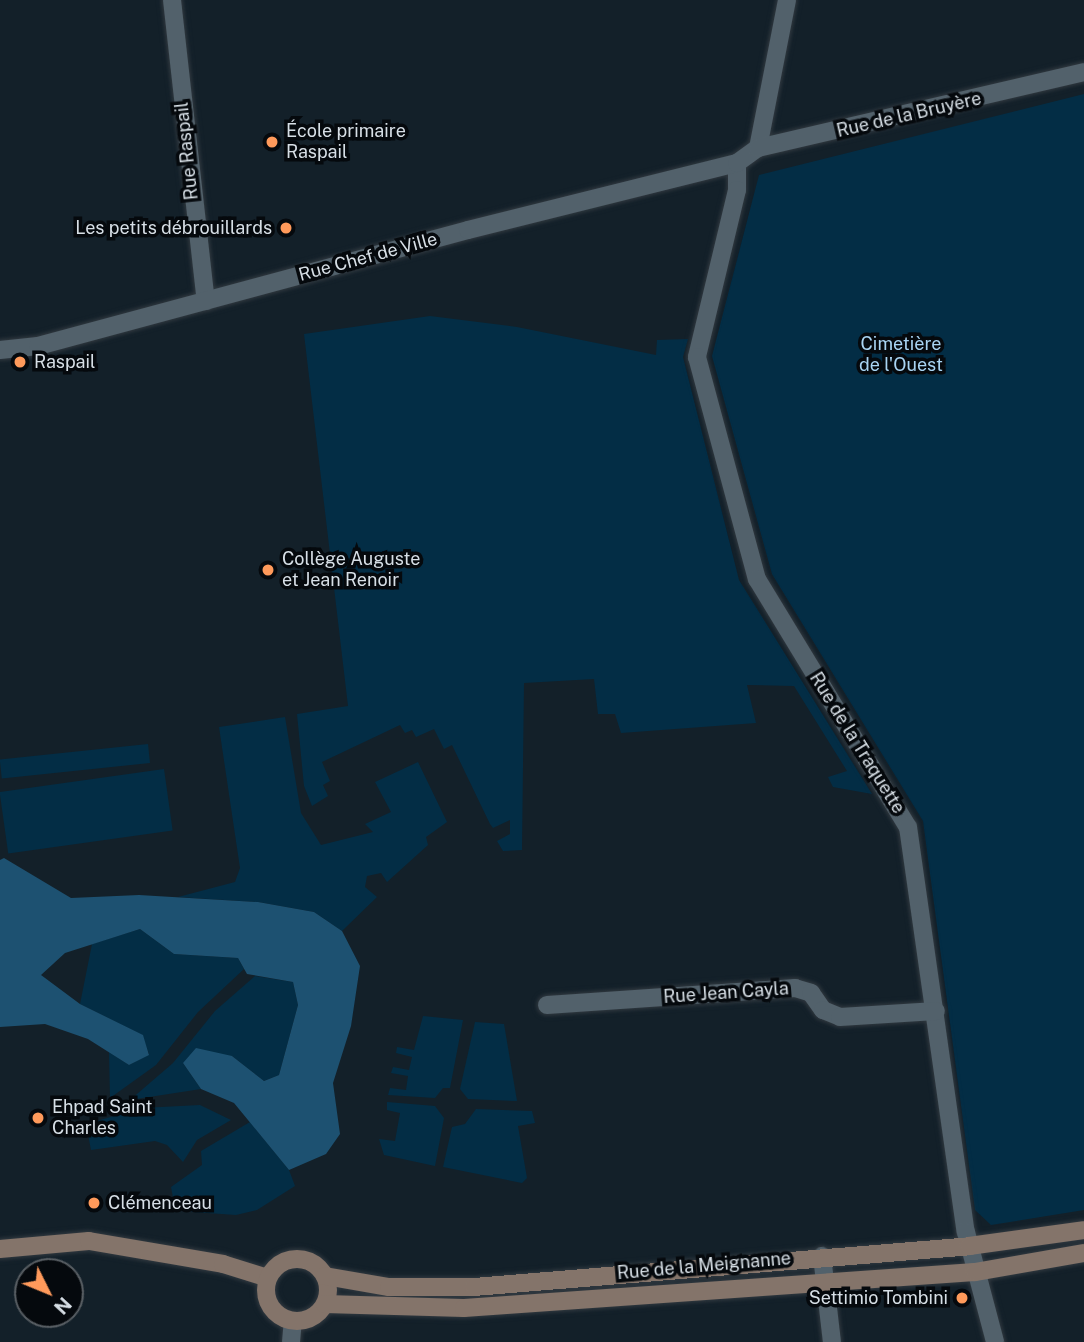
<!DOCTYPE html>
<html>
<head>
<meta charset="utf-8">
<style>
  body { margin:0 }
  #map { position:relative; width:1084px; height:1342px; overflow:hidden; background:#132029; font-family:"Public Sans",sans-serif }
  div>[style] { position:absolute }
  .green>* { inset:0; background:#032d45; transform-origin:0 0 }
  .forest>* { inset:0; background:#1d5171 }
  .roads { filter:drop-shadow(0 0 2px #313940) drop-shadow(0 0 2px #313940) }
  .street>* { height:18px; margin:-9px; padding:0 9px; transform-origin:9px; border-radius:9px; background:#52616b }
  .secondary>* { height:18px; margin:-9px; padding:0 9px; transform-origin:9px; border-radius:9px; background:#84746a }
  .secondary>.ring { margin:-9px; padding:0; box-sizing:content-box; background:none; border:18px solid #84746a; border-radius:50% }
  .dots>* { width:19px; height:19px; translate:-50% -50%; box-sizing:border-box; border:4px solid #05090d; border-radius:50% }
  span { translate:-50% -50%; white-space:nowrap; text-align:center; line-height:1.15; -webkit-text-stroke:7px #05090d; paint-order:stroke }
  .street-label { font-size:18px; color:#d7dfe6 }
  .poi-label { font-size:18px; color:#d7dfe6 }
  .left { translate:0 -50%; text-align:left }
  .right { translate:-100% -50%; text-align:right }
  .park-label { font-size:18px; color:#a9d4f3 }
  .north { position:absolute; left:14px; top:1258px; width:70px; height:70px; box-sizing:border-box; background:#05090d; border:2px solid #595f64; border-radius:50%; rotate:133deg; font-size:19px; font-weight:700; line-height:28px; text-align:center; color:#d7dfe6 }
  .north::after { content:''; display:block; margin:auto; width:24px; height:32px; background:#ff9a5b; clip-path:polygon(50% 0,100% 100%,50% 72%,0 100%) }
</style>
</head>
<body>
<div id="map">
  <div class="green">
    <div style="clip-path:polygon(1084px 94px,1084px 1210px,991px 1225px,975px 1210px,923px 821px,772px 574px,712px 356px,759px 175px)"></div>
    <div style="clip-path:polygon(430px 316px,517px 327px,656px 355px,657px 340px,688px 339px,683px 357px,739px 580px,872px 794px,833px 787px,828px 777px,847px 771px,794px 686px,747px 685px,756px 723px,621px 733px,615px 714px,598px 714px,594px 679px,524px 683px,522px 850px,503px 851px,497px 841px,510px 834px,510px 820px,493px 828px,490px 824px,452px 745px,444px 749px,434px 729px,416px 737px,412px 730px,405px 733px,400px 725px,322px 762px,330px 781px,323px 785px,328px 796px,312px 806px,304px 786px,297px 714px,348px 706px,304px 334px)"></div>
    <div style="clip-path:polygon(285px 717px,301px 813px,321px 845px,373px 832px,365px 824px,391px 812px,375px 782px,418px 762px,447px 822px,426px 837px,428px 845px,387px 882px,381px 873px,367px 876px,365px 887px,377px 897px,342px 931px,314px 912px,258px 902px,178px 897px,235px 882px,240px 868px,219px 727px)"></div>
    <div style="left:148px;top:744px;width:19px;height:149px;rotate:84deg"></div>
    <div style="left:164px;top:769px;width:62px;height:166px;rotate:82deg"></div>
    <div style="clip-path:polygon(140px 929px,174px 954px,238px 958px,244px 969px,198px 1012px,156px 1065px,110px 1098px,109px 1052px,129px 1065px,149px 1054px,142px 1035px,80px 1004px,92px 944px)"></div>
    <div style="clip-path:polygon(255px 976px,293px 982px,298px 1005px,279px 1075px,264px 1081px,232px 1056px,183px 1063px,201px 1089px,130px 1100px,173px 1063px,215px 1011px)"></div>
    <div style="clip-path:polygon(423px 1016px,463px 1020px,450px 1088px,443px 1088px,435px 1098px,388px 1095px,390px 1088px,406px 1090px,408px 1076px,391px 1073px,393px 1067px,409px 1070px,412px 1057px,396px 1053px,397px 1047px,414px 1050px)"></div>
    <div style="clip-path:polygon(475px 1022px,504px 1024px,517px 1101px,468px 1099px,460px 1089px)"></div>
    <div style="clip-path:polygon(387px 1102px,435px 1106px,444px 1118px,435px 1166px,384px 1155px,379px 1139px,395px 1141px,400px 1113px,387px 1110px)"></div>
    <div style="clip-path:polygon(200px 1105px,231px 1120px,197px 1140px,183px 1162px,167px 1145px,155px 1141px,91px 1150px,86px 1124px,142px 1108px)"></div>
    <div style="clip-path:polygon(476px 1109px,532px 1111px,535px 1123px,518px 1126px,527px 1178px,522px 1183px,443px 1167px,452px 1127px,465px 1124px)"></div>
    <div style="clip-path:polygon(250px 1122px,289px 1170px,295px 1186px,257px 1210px,236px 1215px,193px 1212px,174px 1203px,171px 1187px,202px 1165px,201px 1151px)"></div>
  </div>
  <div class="forest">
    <div style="clip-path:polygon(4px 858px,71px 898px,139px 895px,258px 902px,314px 912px,342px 931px,360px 966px,351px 1026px,333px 1083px,340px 1134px,326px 1154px,289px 1170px,234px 1103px,201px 1089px,183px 1063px,196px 1048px,232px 1056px,264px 1081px,279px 1075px,298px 1005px,293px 982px,247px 974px,238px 958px,174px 954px,140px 929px,65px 953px,41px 975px,80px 1004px,143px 1035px,149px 1055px,129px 1065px,88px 1039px,45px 1024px,0 1027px,0 860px)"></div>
  </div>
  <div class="roads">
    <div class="street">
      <div style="left:172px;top:0;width:303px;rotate:83.6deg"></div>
      <div style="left:758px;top:148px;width:151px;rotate:-78.9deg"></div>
      <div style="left:737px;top:163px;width:27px;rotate:90deg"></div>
      <div style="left:737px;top:190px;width:172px;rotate:103.5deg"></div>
      <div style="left:697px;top:357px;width:230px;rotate:74.9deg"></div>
      <div style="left:757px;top:579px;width:290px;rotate:58.7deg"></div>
      <div style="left:908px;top:827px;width:409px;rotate:81.9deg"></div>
      <div style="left:966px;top:1232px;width:114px;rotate:75.2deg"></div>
      <div style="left:0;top:350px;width:38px;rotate:-6deg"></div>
      <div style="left:38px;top:346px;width:445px;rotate:-15.1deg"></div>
      <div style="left:468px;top:230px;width:277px;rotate:-14deg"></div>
      <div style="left:737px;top:163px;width:26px;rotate:-36deg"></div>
      <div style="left:758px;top:148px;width:335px;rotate:-13.1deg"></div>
      <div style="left:547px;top:1005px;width:249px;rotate:-3.9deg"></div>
      <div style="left:795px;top:988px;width:17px;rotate:17deg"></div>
      <div style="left:811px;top:993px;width:21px;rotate:55deg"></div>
      <div style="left:823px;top:1010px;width:18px;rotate:22deg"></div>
      <div style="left:840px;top:1017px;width:96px;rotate:-3.6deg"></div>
      <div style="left:822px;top:1256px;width:87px;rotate:83.4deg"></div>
      <div style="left:291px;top:1342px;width:21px;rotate:-85deg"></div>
    </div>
    <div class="secondary">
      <div style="left:0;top:1249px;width:89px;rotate:-5.1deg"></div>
      <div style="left:89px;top:1241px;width:136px;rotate:9.7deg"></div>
      <div style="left:223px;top:1264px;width:47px;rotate:17.3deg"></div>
      <div class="ring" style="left:266px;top:1259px;width:44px;height:44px"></div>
      <div style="left:325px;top:1276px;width:65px;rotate:9.8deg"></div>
      <div style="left:389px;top:1287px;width:85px"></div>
      <div style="left:474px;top:1287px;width:497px;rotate:-4.7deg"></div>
      <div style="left:969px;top:1246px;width:116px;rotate:-7.9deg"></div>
      <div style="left:325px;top:1304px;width:139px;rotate:1.6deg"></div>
      <div style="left:464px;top:1308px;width:512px;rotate:-4.03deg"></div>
      <div style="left:975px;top:1272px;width:111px;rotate:-9.9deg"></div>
    </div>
  </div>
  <div class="dots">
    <div style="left:272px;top:142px;background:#ff9a5b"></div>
    <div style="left:286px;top:228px;background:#ff9a5b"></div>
    <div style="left:20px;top:362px;background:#ff9a5b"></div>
    <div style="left:268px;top:570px;background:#ff9a5b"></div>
    <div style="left:38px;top:1118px;background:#ff9a5b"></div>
    <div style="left:94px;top:1203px;background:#ff9a5b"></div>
    <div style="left:962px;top:1298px;background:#ff9a5b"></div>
  </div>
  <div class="street-label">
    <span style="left:909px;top:115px;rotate:-13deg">Rue de la Bruyère</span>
    <span style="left:187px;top:151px;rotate:-96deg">Rue Raspail</span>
    <span style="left:368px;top:257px;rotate:-15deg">Rue Chef de Ville</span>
    <span style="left:857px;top:743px;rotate:58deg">Rue de la Traquette</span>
    <span style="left:726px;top:993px;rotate:-4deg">Rue Jean Cayla</span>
    <span style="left:704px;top:1266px;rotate:-5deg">Rue de la Meignanne</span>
  </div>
  <div class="poi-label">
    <span class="left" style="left:286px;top:142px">École primaire<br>Raspail</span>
    <span class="right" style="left:272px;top:228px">Les petits débrouillards</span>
    <span class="left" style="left:34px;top:362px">Raspail</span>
    <span class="left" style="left:282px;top:570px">Collège Auguste<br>et Jean Renoir</span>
    <span class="left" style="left:52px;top:1118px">Ehpad Saint<br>Charles</span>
    <span class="left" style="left:108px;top:1203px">Clémenceau</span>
    <span class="right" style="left:948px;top:1298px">Settimio Tombini</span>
  </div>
  <div class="park-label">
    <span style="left:901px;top:355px">Cimetière<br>de l'Ouest</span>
  </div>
  <div class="north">N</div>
</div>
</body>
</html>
